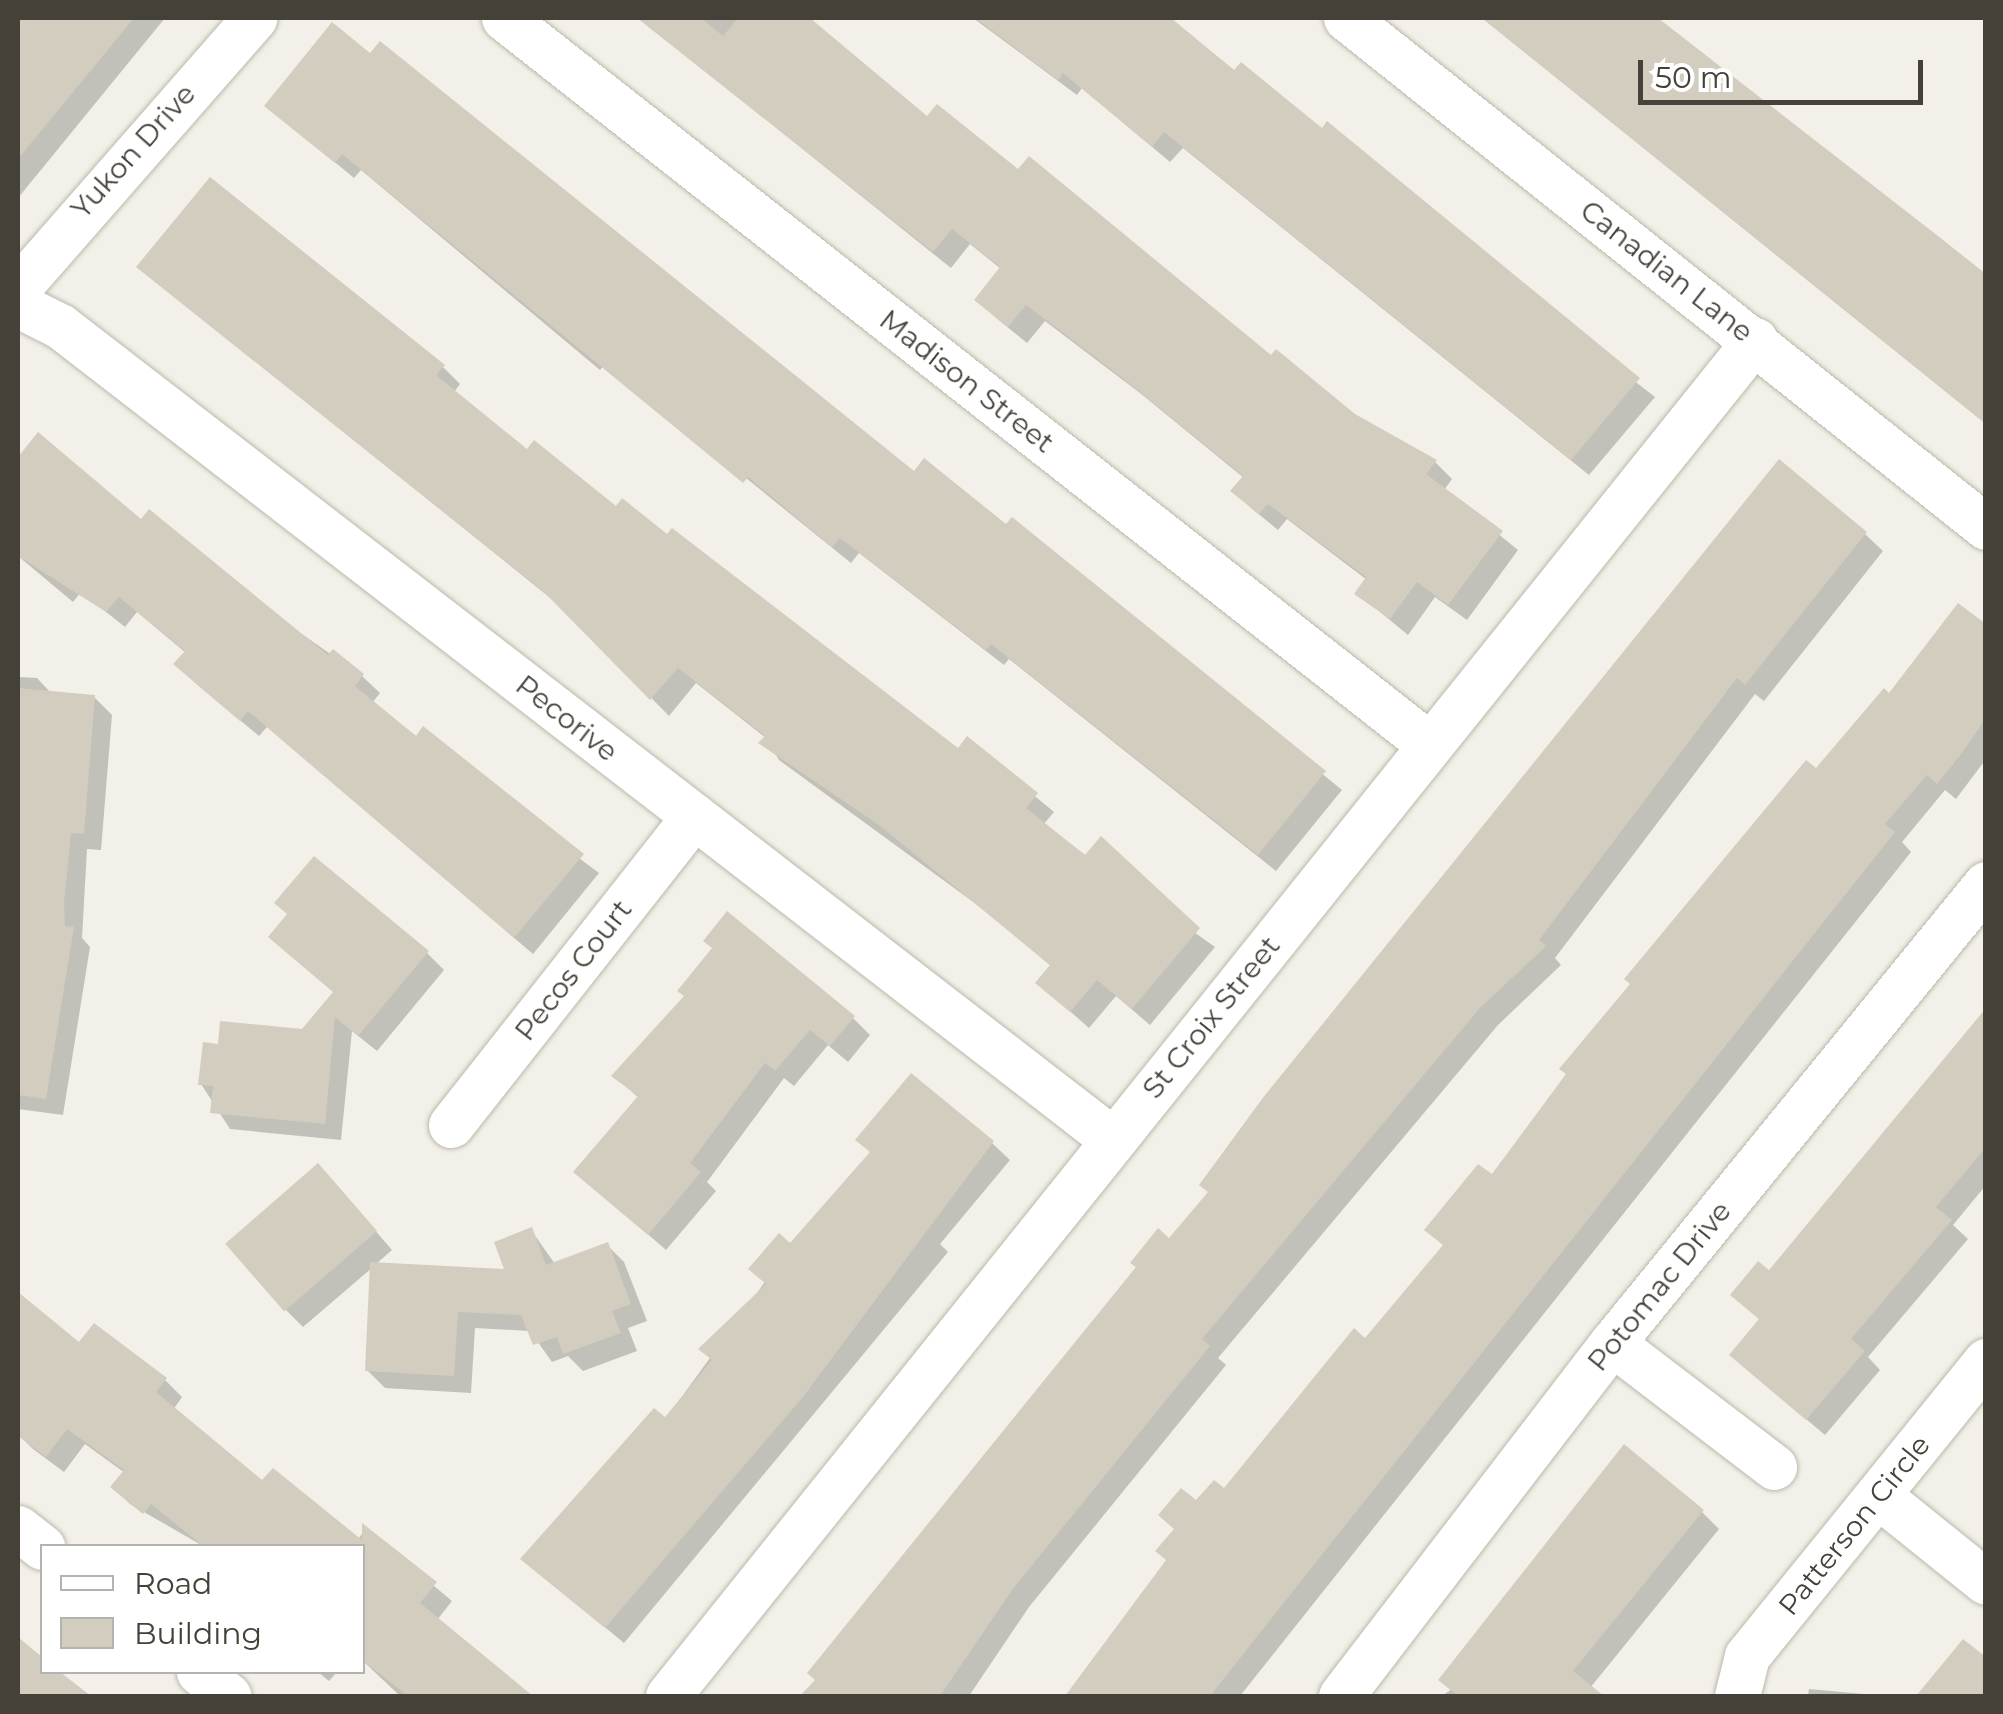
<!DOCTYPE html>
<html>
<head>
<meta charset="utf-8">
<style>
  body { margin:0 }
  #map { position:relative; width:2003px; height:1714px; overflow:hidden; background:#f2f0e8; font-family:Montserrat,sans-serif }
  div>[style] { position:absolute }
  .shadow>* { inset:0; background:#0003 }
  .building>* { inset:0; background:#d2cdbf; transform-origin:0 0 }
  .roads { filter:drop-shadow(0 0 2px #bcb8ac) drop-shadow(0 0 2px #bcb8ac) }
  .minor>* { height:45px; margin:-22.5px; padding:0 22.5px; transform-origin:22.5px; border-radius:22.5px; background:#fff }
  span { translate:-50% -50%; white-space:nowrap; text-align:center; line-height:1.15; -webkit-text-stroke:8px #fff; paint-order:stroke }
  .street-label { font-size:28px; color:#454138 }
  .frame { position:absolute; inset:0; border:20px solid #454138; pointer-events:none }
  .legend { position:absolute; left:40px; top:1544px; width:325px; height:130px; box-sizing:border-box; background:#fff; border:2px solid #b5b3af; margin:0; padding:12px 18px; list-style:none; font-size:30px; color:#454138 }
  .legend li { display:flex; align-items:center; gap:20px; height:50px }
  .legend b { width:50px; border:2px solid #b5b3af }
  .scale { position:absolute; left:1638px; top:60px; width:285px; height:45px; box-sizing:border-box; border:5px solid #454138; border-top:0; padding-left:12px; font-size:30px; line-height:35px; white-space:nowrap; color:#454138; -webkit-text-stroke:8px #fff; paint-order:stroke }
</style>
</head>
<body>
<div id="map">
  <div class="shadow">
    <div style="clip-path:polygon(18px 18px,165px 18px,18px 198px)"></div>
    <div style="clip-path:polygon(639px 18px,803px 18px,927px 119px,1018px 173px,1354px 416px,1435px 462px,1452px 479px,1444px 490px,1518px 550px,1467px 620px,1435px 597px,1408px 635px,1357px 593px,1367px 580px,1287px 519px,1278px 530px,1251px 508px,1234px 491px,1244px 478px,1140px 393px,1045px 321px,1027px 343px,995px 317px,977px 299px,1001px 269px,970px 244px,951px 268px)"></div>
    <div style="clip-path:polygon(973px 18px,1167px 18px,1655px 397px,1589px 475px,1183px 148px,1170px 162px,1082px 88px,1077px 95px)"></div>
    <div style="clip-path:polygon(1482px 18px,1655px 18px,1986px 278px,1986px 424px)"></div>
    <div style="clip-path:polygon(267px 106px,1007px 527px,1013px 521px,1342px 790px,1276px 871px,1009px 659px,1004px 665px,859px 553px,851px 563px,605px 364px,600px 370px,361px 170px,354px 178px)"></div>
    <div style="clip-path:polygon(139px 267px,443px 367px,460px 384px,454px 392px,528px 452px,958px 752px,967px 740px,1054px 812px,1043px 825px,1215px 947px,1150px 1025px,1116px 996px,1089px 1028px,1038px 983px,1052px 967px,991px 915px,779px 760px,766px 738px,696px 683px,669px 716px,564px 609px)"></div>
    <div style="clip-path:polygon(39px 436px,141px 522px,362px 676px,380px 693px,372px 703px,599px 873px,533px 954px,267px 727px,259px 736px,194px 682px,186px 653px,137px 612px,125px 627px,81px 592px,73px 602px,18px 556px,18px 496px,29px 483px,18px 461px)"></div>
    <div style="clip-path:polygon(1865px 534px,1883px 551px,1764px 701px,1755px 694px,1555px 958px,1561px 965px,1498px 1025px,1218px 1358px,1226px 1365px,1029px 1607px,969px 1696px,803px 1696px,1170px 1241px)"></div>
    <div style="clip-path:polygon(1986px 627px,1986px 759px,1956px 799px,1945px 790px,1902px 842px,1911px 852px,1240px 1696px,1069px 1696px,1168px 1561px,1197px 1504px,1225px 1492px,1366px 1342px,1444px 1246px,1427px 1229px,1492px 1178px,1816px 772px,1890px 697px)"></div>
    <div style="clip-path:polygon(18px 677px,37px 678px,52px 694px,94px 697px,112px 715px,101px 850px,87px 849px,82px 938px,90px 947px,63px 1115px,18px 1109px)"></div>
    <div style="clip-path:polygon(271px 937px,427px 953px,444px 970px,377px 1051px,352px 1031px,341px 1140px,230px 1129px,201px 1084px,221px 1046px,303px 1031px,335px 993px)"></div>
    <div style="clip-path:polygon(1986px 1013px,1986px 1185px,1953px 1225px,1968px 1239px,1868px 1357px,1880px 1370px,1825px 1435px,1750px 1372px,1761px 1321px,1733px 1295px,1770px 1273px)"></div>
    <div style="clip-path:polygon(853px 1018px,870px 1035px,848px 1062px,828px 1045px,794px 1086px,784px 1078px,707px 1182px,716px 1191px,666px 1250px,576px 1172px,639px 1098px,614px 1076px)"></div>
    <div style="clip-path:polygon(992px 1143px,1010px 1160px,940px 1244px,948px 1252px,624px 1643px,523px 1559px,665px 1420px,791px 1246px)"></div>
    <div style="clip-path:polygon(335px 1184px,392px 1250px,375px 1265px,508px 1272px,531px 1230px,555px 1264px,607px 1245px,624px 1262px,647px 1321px,628px 1328px,637px 1351px,583px 1371px,568px 1356px,552px 1362px,530px 1331px,475px 1328px,471px 1393px,385px 1388px,367px 1370px,373px 1267px,303px 1327px,286px 1310px)"></div>
    <div style="clip-path:polygon(18px 1295px,80px 1346px,165px 1380px,182px 1397px,173px 1410px,263px 1483px,358px 1539px,366px 1529px,452px 1601px,437px 1620px,528px 1696px,400px 1696px,362px 1660px,362px 1546px,203px 1546px,130px 1504px,113px 1487px,125px 1473px,85px 1444px,64px 1472px,33px 1449px,18px 1434px,25px 1419px,18px 1412px)"></div>
    <div style="clip-path:polygon(1702px 1512px,1719px 1529px,1590px 1688px,1598px 1696px,1442px 1696px)"></div>
    <div style="clip-path:polygon(18px 1644px,42px 1672px,83px 1696px,18px 1696px)"></div>
    <div style="clip-path:polygon(318px 1672px,337px 1672px,329px 1681px)"></div>
    <div style="clip-path:polygon(1809px 1689px,1875px 1695px,1877px 1696px,1808px 1696px)"></div>
  </div>
  <div class="building">
    <div style="clip-path:polygon(18px 18px,134px 18px,18px 159px)"></div>
    <div style="clip-path:polygon(637px 18px,701px 18px,723px 36px,738px 18px,810px 18px,927px 116px,937px 104px,1018px 169px,1029px 156px,1271px 355px,1276px 349px,1355px 414px,1437px 460px,1426px 474px,1503px 531px,1448px 605px,1417px 582px,1390px 619px,1354px 594px,1366px 577px,1268px 504px,1259px 514px,1230px 491px,1243px 476px,1120px 376px,1026px 305px,1008px 327px,974px 300px,1000px 267px,952px 229px,933px 252px)"></div>
    <div style="clip-path:polygon(975px 18px,1171px 18px,1234px 70px,1241px 62px,1322px 128px,1327px 121px,1640px 378px,1571px 460px,1164px 132px,1152px 147px,1063px 73px,1058px 80px)"></div>
    <div style="clip-path:polygon(1482px 18px,1658px 18px,1938px 236px,1986px 274px,1986px 424px)"></div>
    <div style="clip-path:polygon(332px 22px,370px 53px,380px 41px,914px 471px,924px 458px,1006px 524px,1012px 517px,1326px 771px,1258px 855px,991px 644px,986px 650px,840px 538px,832px 547px,748px 477px,743px 483px,342px 154px,335px 163px,264px 106px)"></div>
    <div style="clip-path:polygon(210px 177px,445px 365px,436px 375px,527px 449px,534px 440px,616px 506px,622px 498px,667px 534px,672px 528px,958px 748px,967px 736px,1038px 793px,1026px 808px,1085px 855px,1101px 836px,1200px 928px,1132px 1009px,1097px 980px,1070px 1012px,1035px 983px,1050px 965px,879px 825px,758px 743px,765px 736px,678px 668px,650px 700px,545px 593px,136px 267px)"></div>
    <div style="clip-path:polygon(38px 432px,141px 519px,149px 509px,328px 655px,333px 649px,364px 674px,355px 686px,416px 736px,423px 726px,584px 854px,514px 938px,248px 711px,240px 721px,173px 664px,185px 651px,119px 597px,106px 612px,18px 556px,18px 457px)"></div>
    <div style="clip-path:polygon(1779px 459px,1867px 532px,1745px 685px,1737px 678px,1539px 940px,1546px 946px,1480px 1008px,1202px 1339px,1210px 1346px,1012px 1590px,940px 1696px,800px 1696px,815px 1680px,807px 1673px,1136px 1267px,1130px 1263px,1158px 1228px,1169px 1238px,1208px 1192px,1199px 1185px,1262px 1099px)"></div>
    <div style="clip-path:polygon(1958px 603px,1986px 624px,1986px 718px,1962px 753px,1937px 784px,1927px 775px,1885px 824px,1895px 832px,1210px 1696px,1065px 1696px,1166px 1560px,1155px 1551px,1174px 1529px,1158px 1515px,1181px 1488px,1196px 1500px,1214px 1480px,1224px 1488px,1354px 1328px,1365px 1338px,1443px 1245px,1424px 1230px,1478px 1164px,1492px 1174px,1566px 1074px,1559px 1069px,1630px 984px,1624px 979px,1806px 760px,1816px 768px,1884px 688px,1889px 693px)"></div>
    <div style="clip-path:polygon(18px 688px,95px 695px,84px 834px,71px 833px,64px 903px,65px 926px,74px 927px,46px 1099px,18px 1095px)"></div>
    <div style="clip-path:polygon(314px 856px,429px 951px,358px 1036px,335px 1017px,325px 1124px,210px 1113px,213px 1086px,198px 1085px,203px 1042px,218px 1044px,220px 1021px,302px 1029px,333px 992px,268px 937px,287px 914px,274px 903px)"></div>
    <div style="clip-path:polygon(727px 911px,855px 1016px,830px 1046px,810px 1030px,775px 1071px,765px 1063px,690px 1163px,701px 1172px,648px 1235px,573px 1172px,638px 1096px,611px 1076px,684px 996px,677px 991px,712px 948px,703px 941px)"></div>
    <div style="clip-path:polygon(1986px 1008px,1986px 1147px,1936px 1207px,1952px 1220px,1851px 1339px,1865px 1351px,1806px 1420px,1729px 1355px,1759px 1319px,1730px 1295px,1758px 1261px,1769px 1270px)"></div>
    <div style="clip-path:polygon(911px 1073px,994px 1141px,803px 1397px,605px 1628px,520px 1559px,654px 1408px,665px 1417px,712px 1360px,698px 1349px,766px 1284px,748px 1269px,779px 1233px,790px 1243px,870px 1152px,855px 1140px)"></div>
    <div style="left:318px;top:1163px;width:90px;height:123px;rotate:49deg"></div>
    <div style="clip-path:polygon(532px 1227px,546px 1265px,608px 1242px,631px 1304px,612px 1311px,621px 1333px,563px 1354px,557px 1337px,533px 1345px,521px 1315px,458px 1312px,454px 1376px,365px 1371px,370px 1262px,504px 1269px,494px 1242px)"></div>
    <div style="clip-path:polygon(18px 1292px,79px 1342px,94px 1323px,167px 1378px,156px 1392px,262px 1480px,273px 1468px,362px 1540px,362px 1523px,437px 1582px,420px 1603px,533px 1696px,408px 1696px,362px 1660px,362px 1546px,203px 1546px,151px 1504px,143px 1514px,110px 1487px,124px 1470px,67px 1429px,46px 1457px,18px 1436px)"></div>
    <div style="clip-path:polygon(1624px 1444px,1704px 1510px,1573px 1671px,1604px 1696px,1458px 1696px,1438px 1680px)"></div>
    <div style="clip-path:polygon(18px 1637px,42px 1657px,42px 1672px,60px 1672px,91px 1696px,18px 1696px)"></div>
    <div style="clip-path:polygon(1963px 1639px,1986px 1657px,1986px 1696px,1916px 1696px)"></div>
  </div>
  <div class="roads">
    <div class="minor">
      <div style="left:504px;top:18px;width:1177px;rotate:38.14deg"></div>
      <div style="left:1346px;top:18px;width:818px;rotate:38.5deg"></div>
      <div style="left:18px;top:288px;width:359px;rotate:-48.8deg"></div>
      <div style="left:18px;top:305px;width:47px;rotate:26.6deg"></div>
      <div style="left:60px;top:326px;width:1330px;rotate:37.7deg"></div>
      <div style="left:451px;top:1125px;width:393px;rotate:-51.8deg"></div>
      <div style="left:1612px;top:1343px;width:204px;rotate:37.4deg"></div>
      <div style="left:1879px;top:1496px;width:137px;rotate:38.8deg"></div>
      <div style="left:18px;top:1528px;width:31px;rotate:38deg"></div>
      <div style="left:199px;top:1672px;width:38px;rotate:39deg"></div>
      <div style="left:668px;top:1696px;width:1738px;rotate:-51.28deg"></div>
      <div style="left:1341px;top:1696px;width:445px;rotate:-52.5deg"></div>
      <div style="left:1612px;top:1343px;width:592px;rotate:-50.83deg"></div>
      <div style="left:1737px;top:1696px;width:41px;rotate:-76deg"></div>
      <div style="left:1747px;top:1656px;width:380px;rotate:-51deg"></div>
    </div>
  </div>
  <div class="street-label">
    <span style="left:133px;top:151px;rotate:-48deg">Yukon Drive</span>
    <span style="left:1667px;top:271px;rotate:38deg">Canadian Lane</span>
    <span style="left:967px;top:381px;rotate:38deg">Madison Street</span>
    <span style="left:567px;top:718px;rotate:38deg">Pecorive</span>
    <span style="left:573px;top:970px;rotate:-52deg">Pecos Court</span>
    <span style="left:1211px;top:1017px;rotate:-51deg">St Croix Street</span>
    <span style="left:1659px;top:1286px;rotate:-51deg">Potomac Drive</span>
    <span style="left:1854px;top:1525px;rotate:-51deg">Patterson Circle</span>
  </div>
  <div class="frame"></div>
  <ul class="legend">
  <li><b style="height:12px;background:#fff"></b>Road</li>
  <li><b style="height:28px;background:#d2cdbf"></b>Building</li>
  </ul>
  <div class="scale">50 m</div>
</div>
</body>
</html>
